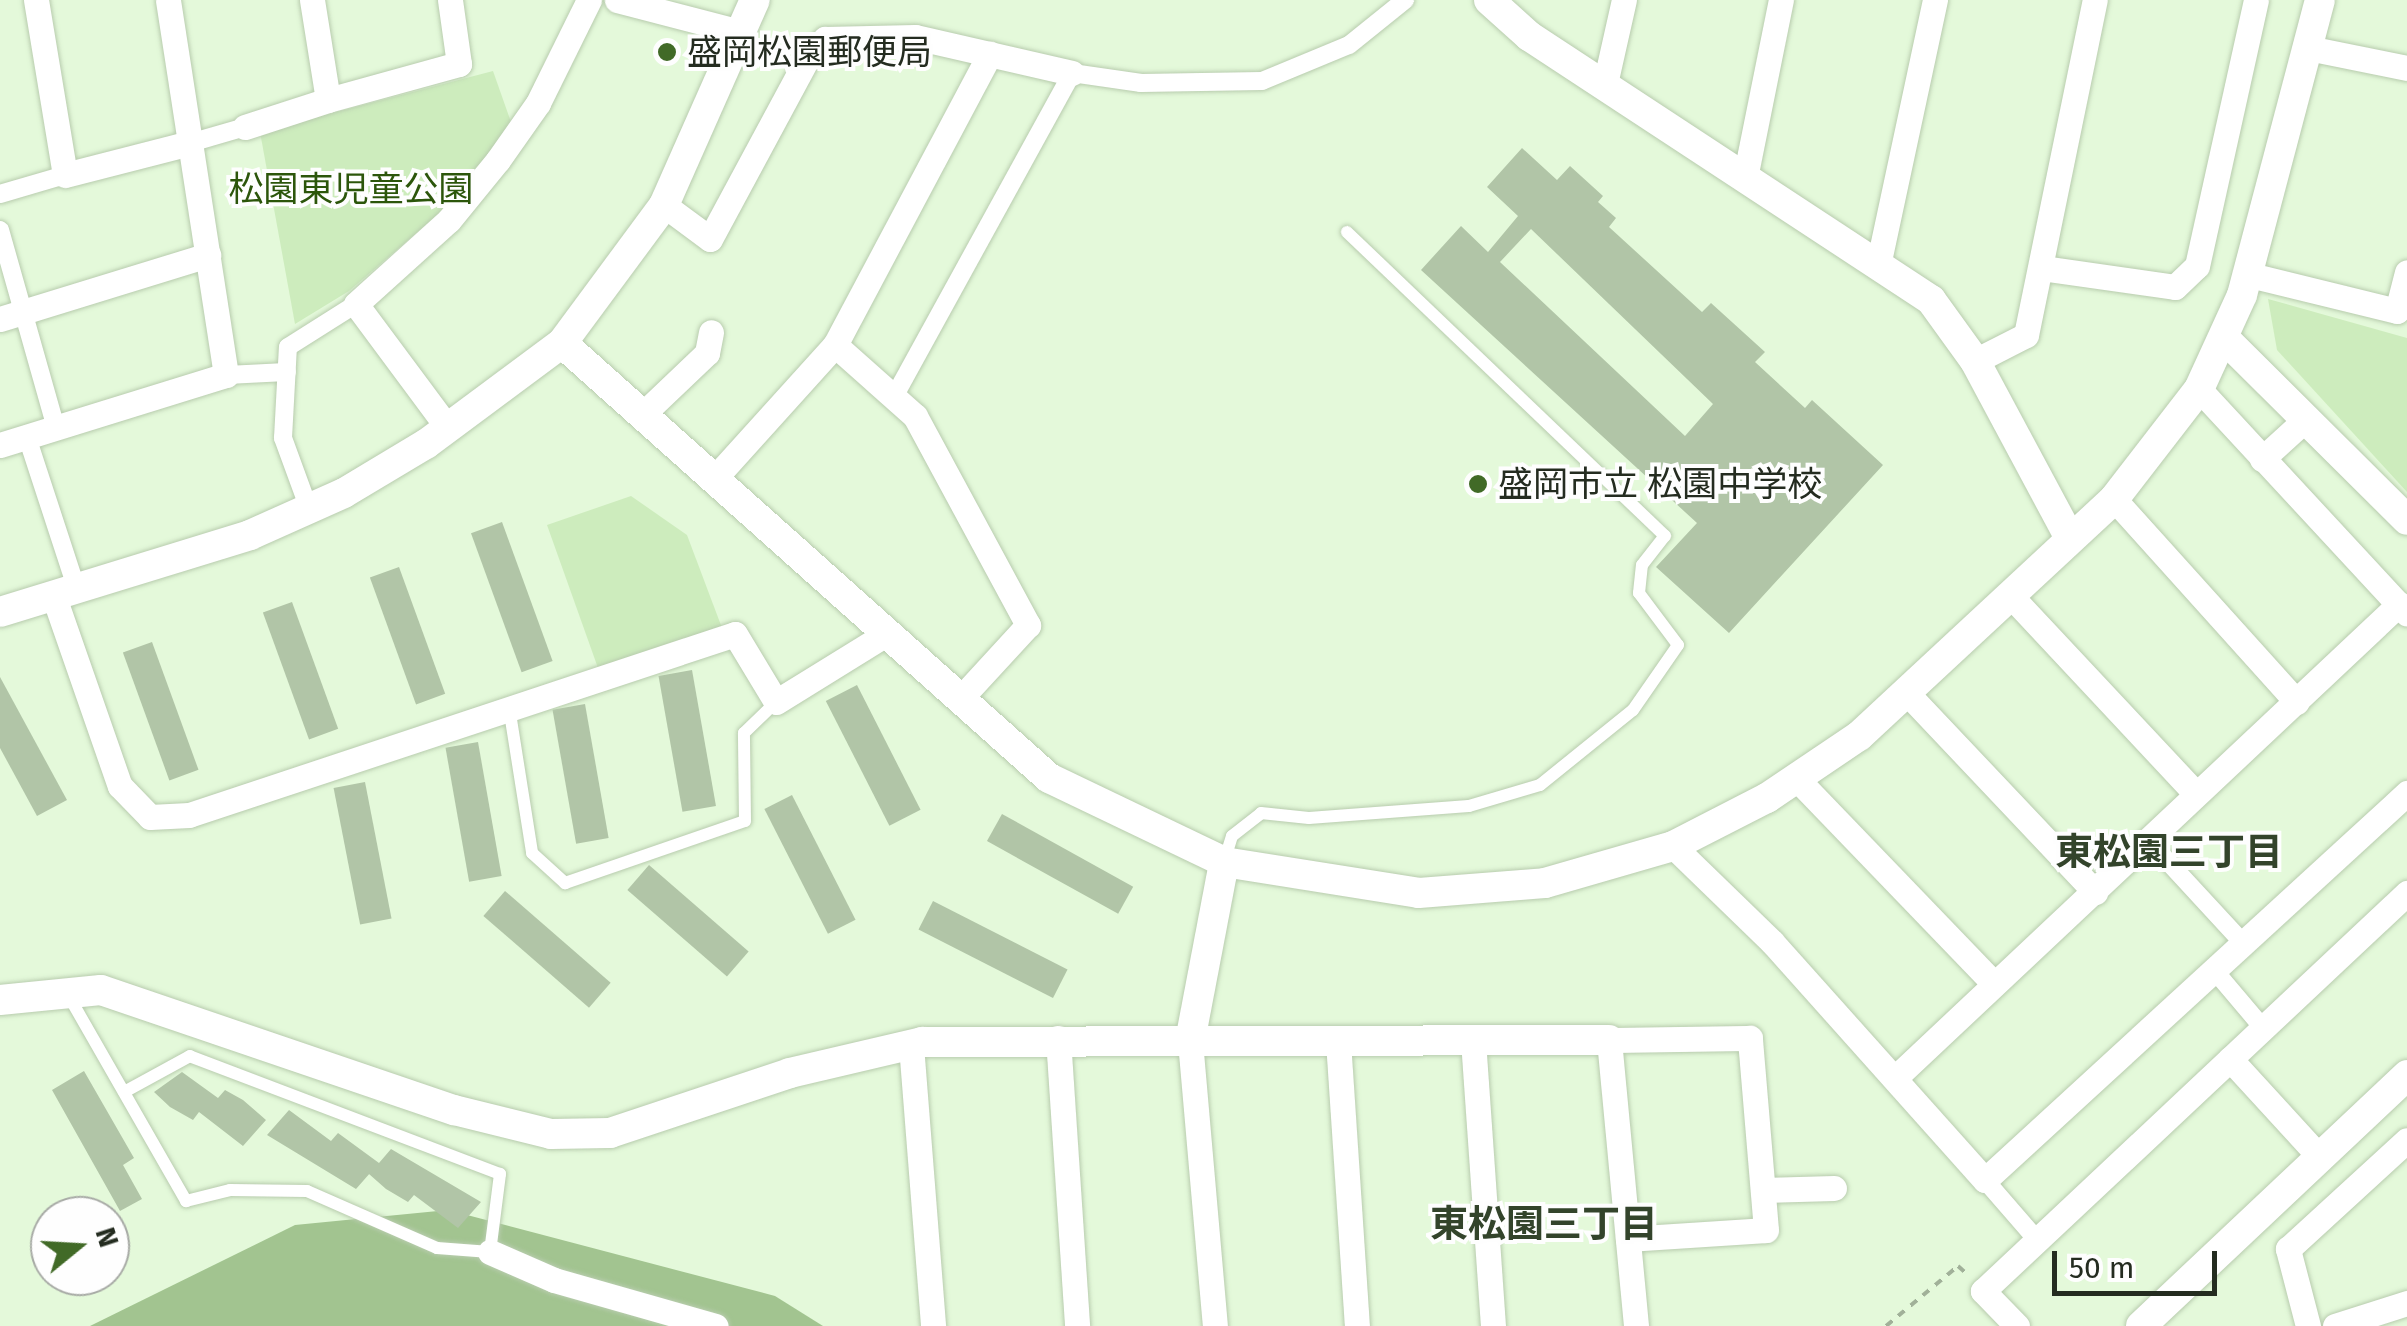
<!DOCTYPE html>
<html>
<head>
<meta charset="utf-8">
<style>
  body { margin:0 }
  #map { position:relative; width:2407px; height:1326px; overflow:hidden; background:#e4f9da; font-family:"Fira Sans","Noto Sans JP",sans-serif }
  div>[style] { position:absolute }
  .green>* { inset:0; background:#cdecbd }
  .forest>* { inset:0; background:#a2c490 }
  .building>* { inset:0; background:#b1c5a7; transform-origin:0 0 }
  .path>* { height:4px; margin-top:-2px; transform-origin:0; background:repeating-linear-gradient(90deg,#a1b199 0 8px,transparent 0 16px) }
  .roads { filter:drop-shadow(0 0 2px #b8ccae) drop-shadow(0 0 2px #b8ccae) }
  .service>* { height:12px; margin:-6px; padding:0 6px; transform-origin:6px; border-radius:6px; background:#fff }
  .pedestrian>* { height:18px; margin:-9px; padding:0 9px; transform-origin:9px; border-radius:9px; background:#fff }
  .minor>* { height:25px; margin:-12.5px; padding:0 12.5px; transform-origin:12.5px; border-radius:12.5px; background:#fff }
  .tertiary>* { height:30px; margin:-15px; padding:0 15px; transform-origin:15px; border-radius:15px; background:#fff }
  .dots>* { width:28px; height:28px; translate:-50% -50%; box-sizing:border-box; border:5px solid #fefefe; border-radius:50% }
  span { translate:-50% -50%; white-space:nowrap; text-align:center; line-height:1.15; -webkit-text-stroke:8px #fefefe; paint-order:stroke }
  .poi-label { font-size:35px; color:#242c20 }
  .left { translate:0 -50%; text-align:left }
  .park-label { font-size:35px; color:#2c560b }
  .neighbourhood-label { font-size:38px; color:#33442b; font-weight:700 }
  .north { position:absolute; left:30px; top:1196px; width:100px; height:100px; box-sizing:border-box; background:#fefefe; border:2px solid #a7aaa5; border-radius:50%; rotate:72deg; font-size:28px; font-weight:700; line-height:40px; text-align:center; color:#242c20 }
  .north::after { content:''; display:block; margin:auto; width:35px; height:45px; background:#416a27; clip-path:polygon(50% 0,100% 100%,50% 72%,0 100%) }
  .scale { position:absolute; left:2052px; top:1251px; width:165px; height:45px; box-sizing:border-box; border:5px solid #242c20; border-top:0; padding-left:12px; font-size:30px; line-height:35px; white-space:nowrap; color:#242c20; -webkit-text-stroke:8px #fefefe; paint-order:stroke }
</style>
</head>
<body>
<div id="map">
  <div class="green">
    <div style="clip-path:polygon(493px 71px,511px 122px,458px 197px,349px 291px,295px 324px,260px 132px)"></div>
    <div style="clip-path:polygon(2268px 299px,2407px 338px,2407px 492px,2277px 350px)"></div>
    <div style="clip-path:polygon(631px 496px,687px 535px,722px 628px,598px 668px,547px 525px)"></div>
  </div>
  <div class="forest">
    <div style="clip-path:polygon(448px 1210px,775px 1296px,823px 1326px,90px 1326px,295px 1225px)"></div>
  </div>
  <div class="building">
    <div style="clip-path:polygon(evenodd,1522px 148px,1557px 180px,1570px 166px,1603px 196px,1598px 202px,1616px 218px,1609px 227px,1702px 312px,1711px 303px,1765px 352px,1755px 362px,1805px 408px,1812px 400px,1883px 465px,1729px 633px,1656px 567px,1697px 523px,1421px 270px,1461px 226px,1488px 252px,1518px 216px,1487px 187px,1522px 148px,1531px 229px,1713px 404px,1685px 436px,1500px 262px,1531px 229px)"></div>
    <div style="left:502px;top:522px;width:148px;height:33px;rotate:70deg"></div>
    <div style="left:399px;top:567px;width:135px;height:31px;rotate:70deg"></div>
    <div style="left:292px;top:602px;width:135px;height:31px;rotate:70deg"></div>
    <div style="left:152px;top:642px;width:136px;height:31px;rotate:70deg"></div>
    <div style="left:692px;top:670px;width:138px;height:34px;rotate:80deg"></div>
    <div style="clip-path:polygon(0 677px,67px 800px,37px 816px,0 748px)"></div>
    <div style="left:857px;top:685px;width:140px;height:35px;rotate:63deg"></div>
    <div style="left:585px;top:704px;width:136px;height:33px;rotate:80deg"></div>
    <div style="left:478px;top:742px;width:136px;height:33px;rotate:80deg"></div>
    <div style="left:365px;top:782px;width:139px;height:32px;rotate:79deg"></div>
    <div style="left:792px;top:795px;width:140px;height:31px;rotate:63deg"></div>
    <div style="left:1002px;top:814px;width:150px;height:31px;rotate:29deg"></div>
    <div style="left:649px;top:865px;width:132px;height:33px;rotate:41deg"></div>
    <div style="left:505px;top:891px;width:140px;height:33px;rotate:41deg"></div>
    <div style="left:933px;top:901px;width:151px;height:32px;rotate:27deg"></div>
    <div style="clip-path:polygon(84px 1071px,134px 1158px,123px 1165px,142px 1199px,120px 1211px,52px 1090px)"></div>
    <div style="clip-path:polygon(182px 1072px,218px 1098px,225px 1090px,243px 1100px,266px 1120px,243px 1146px,199px 1112px,193px 1120px,170px 1107px,154px 1092px)"></div>
    <div style="clip-path:polygon(289px 1110px,331px 1141px,338px 1133px,379px 1163px,391px 1149px,481px 1202px,458px 1228px,414px 1195px,408px 1202px,386px 1189px,369px 1174px,378px 1164px,356px 1189px,267px 1135px)"></div>
  </div>
  <div class="path">
    <div style="left:1886px;top:1326px;width:94px;rotate:-39.8deg"></div>
    <div style="left:1958px;top:1266px;width:12px;rotate:42deg"></div>
  </div>
  <div class="roads">
    <div class="service">
      <div style="left:509px;top:707px;width:148px;rotate:81deg"></div>
      <div style="left:532px;top:853px;width:45px;rotate:42.3deg"></div>
      <div style="left:565px;top:883px;width:190px;rotate:-19deg"></div>
      <div style="left:745px;top:821px;width:88px;rotate:-90.7deg"></div>
      <div style="left:744px;top:733px;width:45px;rotate:-44.1deg"></div>
      <div style="left:1224px;top:862px;width:27px;rotate:-73deg"></div>
      <div style="left:1232px;top:836px;width:37px;rotate:-38deg"></div>
      <div style="left:1261px;top:813px;width:48px;rotate:5.9deg"></div>
      <div style="left:1309px;top:818px;width:160px;rotate:-4.3deg"></div>
      <div style="left:1469px;top:806px;width:74px;rotate:-16.5deg"></div>
      <div style="left:1540px;top:785px;width:119px;rotate:-38.9deg"></div>
      <div style="left:1633px;top:710px;width:79px;rotate:-55.3deg"></div>
      <div style="left:1678px;top:645px;width:65px;rotate:-126.9deg"></div>
      <div style="left:1639px;top:593px;width:28px;rotate:-84deg"></div>
      <div style="left:1642px;top:565px;width:37px;rotate:-52deg"></div>
      <div style="left:1665px;top:536px;width:440px;rotate:-136.3deg"></div>
      <div style="left:67px;top:993px;width:240px;rotate:60.2deg"></div>
      <div style="left:186px;top:1201px;width:45px;rotate:-14deg"></div>
      <div style="left:230px;top:1190px;width:77px;rotate:0.7deg"></div>
      <div style="left:307px;top:1191px;width:142px;rotate:23.7deg"></div>
      <div style="left:437px;top:1248px;width:53px;rotate:4.3deg"></div>
      <div style="left:490px;top:1252px;width:79px;rotate:-82.7deg"></div>
      <div style="left:500px;top:1174px;width:332px;rotate:-159.2deg"></div>
      <div style="left:190px;top:1056px;width:75px;rotate:151.4deg"></div>
    </div>
    <div class="pedestrian">
      <div style="left:190px;top:143px;width:57px;rotate:-16.2deg"></div>
      <div style="left:0;top:194px;width:68px;rotate:-16.3deg"></div>
      <div style="left:0;top:230px;width:206px;rotate:74.2deg"></div>
      <div style="left:226px;top:375px;width:61px;rotate:-2.8deg"></div>
      <div style="left:894px;top:397px;width:370px;rotate:-61.2deg"></div>
      <div style="left:1072px;top:73px;width:70px;rotate:8.2deg"></div>
      <div style="left:1141px;top:83px;width:121px;rotate:-0.9deg"></div>
      <div style="left:1262px;top:81px;width:94px;rotate:-22.5deg"></div>
      <div style="left:1349px;top:45px;width:72px;rotate:-38.8deg"></div>
      <div style="left:27px;top:437px;width:161px;rotate:71.9deg"></div>
      <div style="left:309px;top:509px;width:76px;rotate:-110.1deg"></div>
      <div style="left:283px;top:438px;width:91px;rotate:-86.9deg"></div>
      <div style="left:288px;top:347px;width:80px;rotate:-32.3deg"></div>
      <div style="left:2148px;top:840px;width:140px;rotate:47.3deg"></div>
      <div style="left:2214px;top:970px;width:76px;rotate:49.8deg"></div>
      <div style="left:1985px;top:1180px;width:79px;rotate:49.1deg"></div>
    </div>
    <div class="minor">
      <div style="left:36px;top:0;width:177px;rotate:80.6deg"></div>
      <div style="left:65px;top:175px;width:129px;rotate:-14.4deg"></div>
      <div style="left:312px;top:0;width:101px;rotate:80.9deg"></div>
      <div style="left:328px;top:100px;width:136px;rotate:-15.4deg"></div>
      <div style="left:459px;top:64px;width:65px;rotate:-98deg"></div>
      <div style="left:617px;top:0;width:131px;rotate:14.6deg"></div>
      <div style="left:2308px;top:48px;width:101px;rotate:11.4deg"></div>
      <div style="left:1605px;top:84px;width:86px;rotate:-77.3deg"></div>
      <div style="left:245px;top:127px;width:87px;rotate:-18deg"></div>
      <div style="left:1746px;top:173px;width:177px;rotate:-78.6deg"></div>
      <div style="left:664px;top:205px;width:57px;rotate:36.5deg"></div>
      <div style="left:710px;top:239px;width:207px;rotate:-61.7deg"></div>
      <div style="left:808px;top:57px;width:25px;rotate:-47deg"></div>
      <div style="left:825px;top:39px;width:90px;rotate:-1.3deg"></div>
      <div style="left:915px;top:37px;width:161px;rotate:12.9deg"></div>
      <div style="left:1879px;top:261px;width:267px;rotate:-77.9deg"></div>
      <div style="left:2042px;top:268px;width:134px;rotate:8.1deg"></div>
      <div style="left:2175px;top:287px;width:30px;rotate:-44deg"></div>
      <div style="left:2197px;top:266px;width:272px;rotate:-77.5deg"></div>
      <div style="left:2246px;top:274px;width:155px;rotate:13.8deg"></div>
      <div style="left:2397px;top:311px;width:40px;rotate:-75.6deg"></div>
      <div style="left:0;top:319px;width:218px;rotate:-17.1deg"></div>
      <div style="left:835px;top:345px;width:107px;rotate:41.6deg"></div>
      <div style="left:915px;top:416px;width:238px;rotate:61.6deg"></div>
      <div style="left:1028px;top:625px;width:100px;rotate:132.6deg"></div>
      <div style="left:1975px;top:361px;width:57px;rotate:-27deg"></div>
      <div style="left:2026px;top:335px;width:342px;rotate:-78.4deg"></div>
      <div style="left:2199px;top:389px;width:306px;rotate:47.2deg"></div>
      <div style="left:644px;top:413px;width:87px;rotate:-43.6deg"></div>
      <div style="left:707px;top:353px;width:21px;rotate:-79deg"></div>
      <div style="left:448px;top:428px;width:154px;rotate:-126.6deg"></div>
      <div style="left:356px;top:304px;width:125px;rotate:-42.1deg"></div>
      <div style="left:449px;top:220px;width:77px;rotate:-50.8deg"></div>
      <div style="left:498px;top:160px;width:70px;rotate:-54.9deg"></div>
      <div style="left:538px;top:103px;width:115px;rotate:-63.7deg"></div>
      <div style="left:0;top:445px;width:237px;rotate:-17.2deg"></div>
      <div style="left:226px;top:375px;width:379px;rotate:-98.8deg"></div>
      <div style="left:2262px;top:459px;width:59px;rotate:-42.3deg"></div>
      <div style="left:713px;top:480px;width:182px;rotate:-47.9deg"></div>
      <div style="left:835px;top:345px;width:330px;rotate:-62deg"></div>
      <div style="left:2114px;top:499px;width:273px;rotate:48deg"></div>
      <div style="left:2009px;top:594px;width:272px;rotate:46.9deg"></div>
      <div style="left:54px;top:597px;width:200px;rotate:70.8deg"></div>
      <div style="left:120px;top:786px;width:43px;rotate:45.9deg"></div>
      <div style="left:150px;top:817px;width:39px;rotate:-3deg"></div>
      <div style="left:189px;top:815px;width:575px;rotate:-18.34deg"></div>
      <div style="left:735px;top:634px;width:79px;rotate:58.9deg"></div>
      <div style="left:776px;top:702px;width:129px;rotate:-31.7deg"></div>
      <div style="left:1905px;top:691px;width:277px;rotate:46.6deg"></div>
      <div style="left:1796px;top:778px;width:283px;rotate:46.1deg"></div>
      <div style="left:1673px;top:846px;width:138px;rotate:44.1deg"></div>
      <div style="left:1772px;top:942px;width:319px;rotate:48.2deg"></div>
      <div style="left:1985px;top:1180px;width:573px;rotate:-42.52deg"></div>
      <div style="left:1058px;top:1038px;width:289px;rotate:86.2deg"></div>
      <div style="left:1473px;top:1040px;width:287px;rotate:86deg"></div>
      <div style="left:1190px;top:1041px;width:286px;rotate:85deg"></div>
      <div style="left:1338px;top:1041px;width:286px;rotate:86.2deg"></div>
      <div style="left:911px;top:1045px;width:282px;rotate:85.5deg"></div>
      <div style="left:2230px;top:1059px;width:132px;rotate:47.5deg"></div>
      <div style="left:1895px;top:1078px;width:692px;rotate:-43.24deg"></div>
      <div style="left:1763px;top:1190px;width:71px;rotate:-1.6deg"></div>
      <div style="left:1628px;top:1239px;width:138px;rotate:-3.7deg"></div>
      <div style="left:1766px;top:1230px;width:193px;rotate:-94.8deg"></div>
      <div style="left:1750px;top:1038px;width:141px;rotate:179.2deg"></div>
      <div style="left:1609px;top:1040px;width:287px;rotate:84.6deg"></div>
      <div style="left:490px;top:1252px;width:70px;rotate:23.6deg"></div>
      <div style="left:554px;top:1280px;width:168px;rotate:15.9deg"></div>
      <div style="left:2017px;top:1326px;width:49px;rotate:-134.2deg"></div>
      <div style="left:1983px;top:1291px;width:582px;rotate:-43.19deg"></div>
      <div style="left:2308px;top:1326px;width:80px;rotate:-104.6deg"></div>
      <div style="left:2288px;top:1249px;width:161px;rotate:-42.5deg"></div>
      <div style="left:2335px;top:1326px;width:76px;rotate:-17.7deg"></div>
    </div>
    <div class="tertiary">
      <div style="left:1489px;top:0;width:54px;rotate:42deg"></div>
      <div style="left:1529px;top:36px;width:481px;rotate:33.3deg"></div>
      <div style="left:1931px;top:300px;width:75px;rotate:54.2deg"></div>
      <div style="left:1975px;top:361px;width:199px;rotate:61.8deg"></div>
      <div style="left:2224px;top:338px;width:258px;rotate:44.8deg"></div>
      <div style="left:562px;top:343px;width:653px;rotate:41.77deg"></div>
      <div style="left:1049px;top:778px;width:194px;rotate:25.6deg"></div>
      <div style="left:1224px;top:862px;width:197px;rotate:9deg"></div>
      <div style="left:1419px;top:893px;width:126px;rotate:-4.5deg"></div>
      <div style="left:1545px;top:883px;width:133px;rotate:-16.1deg"></div>
      <div style="left:1673px;top:846px;width:106px;rotate:-27.1deg"></div>
      <div style="left:1767px;top:798px;width:111px;rotate:-34deg"></div>
      <div style="left:1859px;top:736px;width:348px;rotate:-42.9deg"></div>
      <div style="left:2114px;top:499px;width:139px;rotate:-52.3deg"></div>
      <div style="left:2199px;top:389px;width:103px;rotate:-65.4deg"></div>
      <div style="left:2242px;top:295px;width:305px;rotate:-75.2deg"></div>
      <div style="left:0;top:612px;width:262px;rotate:-17.1deg"></div>
      <div style="left:250px;top:535px;width:103px;rotate:-24.1deg"></div>
      <div style="left:344px;top:493px;width:96px;rotate:-30.9deg"></div>
      <div style="left:426px;top:444px;width:169px;rotate:-36.6deg"></div>
      <div style="left:562px;top:343px;width:172px;rotate:-53.5deg"></div>
      <div style="left:664px;top:205px;width:224px;rotate:-66.1deg"></div>
      <div style="left:0;top:1000px;width:101px;rotate:-5.7deg"></div>
      <div style="left:101px;top:990px;width:373px;rotate:18.8deg"></div>
      <div style="left:454px;top:1110px;width:100px;rotate:13.9deg"></div>
      <div style="left:551px;top:1134px;width:59px;rotate:-1deg"></div>
      <div style="left:610px;top:1133px;width:190px;rotate:-18.4deg"></div>
      <div style="left:790px;top:1073px;width:136px;rotate:-13.2deg"></div>
      <div style="left:922px;top:1042px;width:687px;rotate:-0.17deg"></div>
      <div style="left:1190px;top:1041px;width:182px;rotate:-79.2deg"></div>
      <div style="left:2141px;top:1326px;width:366px;rotate:-43.3deg"></div>
    </div>
  </div>
  <div class="dots">
    <div style="left:667px;top:52px;background:#416a27"></div>
    <div style="left:1478px;top:484px;background:#416a27"></div>
  </div>
  <div class="poi-label">
    <span class="left" style="left:687px;top:52px">盛岡松園郵便局</span>
    <span class="left" style="left:1498px;top:484px">盛岡市立 松園中学校</span>
  </div>
  <div class="park-label">
    <span style="left:351px;top:189px">松園東児童公園</span>
  </div>
  <div class="neighbourhood-label">
    <span style="left:2169px;top:853px">東松園三丁目</span>
    <span style="left:1544px;top:1225px">東松園三丁目</span>
  </div>
  <div class="north">N</div>
  <div class="scale">50 m</div>
</div>
</body>
</html>
